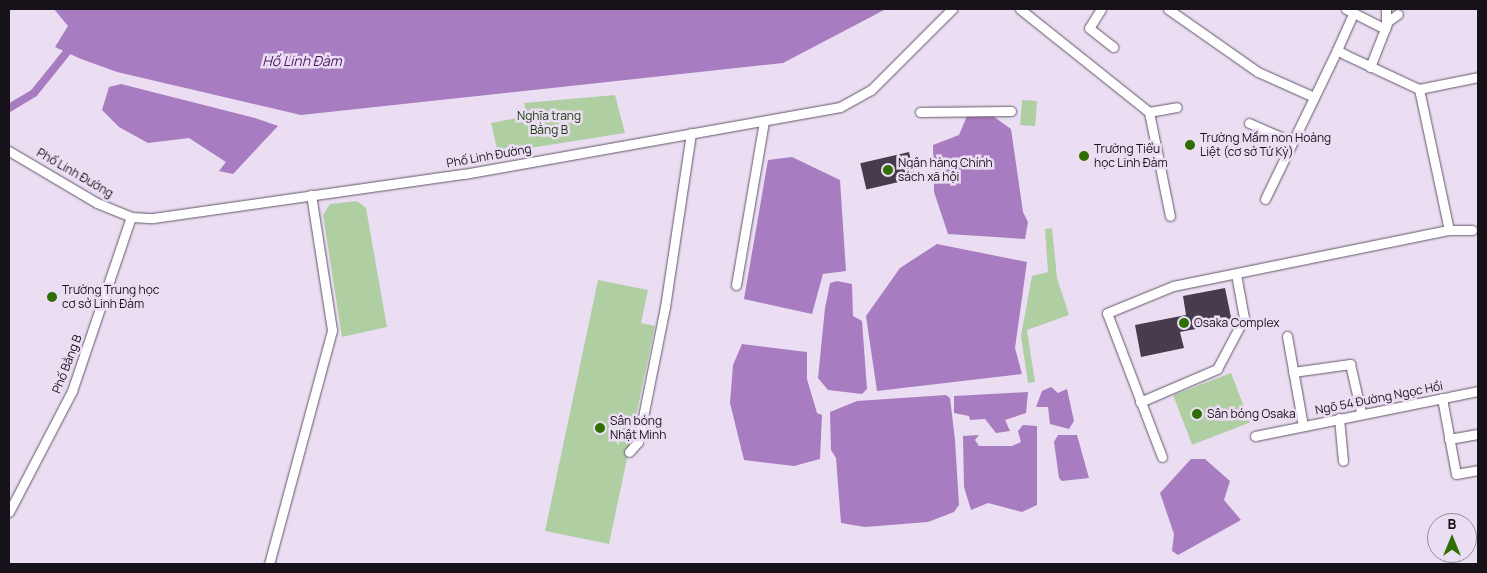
<!DOCTYPE html>
<html>
<head>
<meta charset="utf-8">
<style>
  body { margin:0 }
  #map { position:relative; width:1487px; height:573px; overflow:hidden; background:#ebdef3; font-family:Manrope,sans-serif }
  div>[style] { position:absolute }
  .green>* { inset:0; background:#afcfa3; transform-origin:0 0 }
  .water>* { inset:0; background:#a77cc0 }
  .canal>* { height:8px; margin:-4px; padding:0 4px; transform-origin:4px; border-radius:4px; background:#a77cc0 }
  .building>* { inset:0; background:#473c4d; transform-origin:0 0 }
  .roads { filter:drop-shadow(0 0 1px #625668) drop-shadow(0 0 1px #625668) }
  .minor>* { height:9px; margin:-4.5px; padding:0 4.5px; transform-origin:4.5px; border-radius:4.5px; background:#fff }
  .dots>* { width:14px; height:14px; translate:-50% -50%; box-sizing:border-box; border:2px solid #ebdef3; border-radius:50% }
  span { translate:-50% -50%; white-space:nowrap; text-align:center; line-height:1.15; -webkit-text-stroke:5px #ebdef3; paint-order:stroke }
  .park-label { font-size:12px; color:#183808 }
  .poi-label { font-size:12px; color:#171219 }
  .left { translate:0 -50%; text-align:left }
  .street-label { font-size:12px; color:#171219 }
  .water-label { font-size:14px; color:#4e1567; font-style:italic }
  .frame { position:absolute; inset:0; border:10px solid #171219; pointer-events:none }
  .north { position:absolute; left:1427px; top:513px; width:50px; height:50px; box-sizing:border-box; background:#ebdef3; border:1px solid #968c9c; border-radius:50%; rotate:0deg; font-size:14px; font-weight:700; line-height:20px; text-align:center; color:#171219 }
  .north::after { content:''; display:block; margin:auto; width:18px; height:22px; background:#2e6e02; clip-path:polygon(50% 0,100% 100%,50% 72%,0 100%) }
</style>
</head>
<body>
<div id="map">
  <div class="green">
    <div style="clip-path:polygon(615px 95px,625px 133px,498px 153px,491px 123px,527px 116px,524px 103px)"></div>
    <div style="left:1022px;top:100px;width:15px;height:25px;rotate:4deg"></div>
    <div style="clip-path:polygon(357px 201px,366px 208px,387px 327px,342px 337px,323px 215px,330px 204px)"></div>
    <div style="clip-path:polygon(1052px 228px,1057px 278px,1069px 315px,1027px 330px,1035px 382px,1028px 383px,1021px 336px,1032px 276px,1048px 272px,1045px 229px)"></div>
    <div style="clip-path:polygon(598px 280px,648px 290px,641px 323px,655px 326px,609px 544px,545px 531px)"></div>
    <div style="left:1231px;top:373px;width:53px;height:62px;rotate:69deg"></div>
  </div>
  <div class="water">
    <div style="clip-path:polygon(54px 9px,886px 9px,783px 63px,301px 115px,117px 72px,81px 59px,55px 47px,68px 26px)"></div>
    <div style="clip-path:polygon(121px 84px,255px 118px,278px 126px,233px 174px,219px 171px,226px 162px,189px 138px,148px 143px,119px 127px,102px 110px,109px 87px)"></div>
    <div style="clip-path:polygon(990px 114px,1011px 129px,1023px 212px,1028px 222px,1025px 239px,948px 234px,934px 192px,933px 145px,959px 135px,967px 116px)"></div>
    <div style="clip-path:polygon(792px 157px,840px 180px,846px 271px,823px 274px,812px 314px,744px 299px,768px 160px)"></div>
    <div style="clip-path:polygon(937px 244px,1027px 262px,1015px 348px,1022px 374px,877px 391px,866px 316px,900px 268px)"></div>
    <div style="clip-path:polygon(837px 281px,852px 284px,853px 316px,862px 321px,867px 389px,862px 394px,828px 390px,818px 378px,825px 308px,830px 283px)"></div>
    <div style="clip-path:polygon(742px 344px,807px 352px,807px 379px,817px 413px,822px 415px,820px 459px,794px 466px,744px 460px,730px 403px,733px 365px)"></div>
    <div style="clip-path:polygon(1051px 387px,1058px 393px,1067px 389px,1074px 421px,1069px 429px,1050px 424px,1048px 407px,1036px 407px,1042px 391px)"></div>
    <div style="clip-path:polygon(1028px 392px,1026px 413px,1005px 420px,1010px 431px,996px 433px,985px 419px,970px 420px,969px 416px,954px 413px,954px 396px)"></div>
    <div style="clip-path:polygon(946px 395px,950px 398px,955px 440px,959px 505px,954px 512px,928px 522px,865px 527px,841px 523px,836px 458px,831px 450px,830px 412px,857px 401px)"></div>
    <div style="clip-path:polygon(1023px 425px,1037px 426px,1037px 505px,1022px 512px,988px 503px,971px 510px,964px 487px,963px 436px,979px 435px,975px 440px,979px 446px,1012px 446px,1021px 442px,1018px 431px)"></div>
    <div style="clip-path:polygon(1058px 435px,1077px 435px,1089px 478px,1062px 481px,1059px 478px,1054px 442px)"></div>
    <div style="clip-path:polygon(1191px 459px,1205px 459px,1230px 481px,1224px 500px,1241px 520px,1178px 555px,1172px 551px,1174px 534px,1160px 493px)"></div>
  </div>
  <div class="canal">
    <div style="left:9px;top:108px;width:29px;rotate:-31deg"></div>
    <div style="left:34px;top:93px;width:53px;rotate:-51.2deg"></div>
  </div>
  <div class="building">
    <div style="left:909px;top:152px;width:27px;height:50px;rotate:77deg"></div>
    <div style="clip-path:polygon(1225px 288px,1232px 322px,1180px 332px,1184px 348px,1141px 357px,1135px 325px,1186px 315px,1183px 296px)"></div>
  </div>
  <div class="roads">
    <div class="minor">
      <div style="left:1020px;top:9px;width:165px;rotate:38.6deg"></div>
      <div style="left:1149px;top:112px;width:106px;rotate:78.6deg"></div>
      <div style="left:1101px;top:9px;width:22px;rotate:122deg"></div>
      <div style="left:1089px;top:28px;width:31px;rotate:38deg"></div>
      <div style="left:1168px;top:9px;width:110px;rotate:35deg"></div>
      <div style="left:1258px;top:72px;width:61px;rotate:24.1deg"></div>
      <div style="left:1346px;top:9px;width:44px;rotate:27.1deg"></div>
      <div style="left:1386px;top:9px;width:15px;rotate:90deg"></div>
      <div style="left:1353px;top:14px;width:39px;rotate:114deg"></div>
      <div style="left:1337px;top:50px;width:10px;rotate:29deg"></div>
      <div style="left:1346px;top:55px;width:81px;rotate:25deg"></div>
      <div style="left:1419px;top:89px;width:60px;rotate:-11.5deg"></div>
      <div style="left:1370px;top:67px;width:49px;rotate:-68.6deg"></div>
      <div style="left:1388px;top:21px;width:12px;rotate:-35deg"></div>
      <div style="left:1419px;top:89px;width:144px;rotate:78deg"></div>
      <div style="left:920px;top:112px;width:91px;rotate:-0.6deg"></div>
      <div style="left:1149px;top:112px;width:28px;rotate:-10deg"></div>
      <div style="left:1249px;top:123px;width:47px;rotate:23.8deg"></div>
      <div style="left:9px;top:151px;width:102px;rotate:30.6deg"></div>
      <div style="left:97px;top:203px;width:37px;rotate:22deg"></div>
      <div style="left:131px;top:217px;width:22px;rotate:3deg"></div>
      <div style="left:153px;top:218px;width:314px;rotate:-8.1deg"></div>
      <div style="left:464px;top:174px;width:382px;rotate:-10.1deg"></div>
      <div style="left:840px;top:107px;width:35px;rotate:-29deg"></div>
      <div style="left:871px;top:90px;width:115px;rotate:-45deg"></div>
      <div style="left:1265px;top:199px;width:165px;rotate:-64.2deg"></div>
      <div style="left:736px;top:285px;width:165px;rotate:-80.3deg"></div>
      <div style="left:1287px;top:336px;width:91px;rotate:79.9deg"></div>
      <div style="left:1293px;top:372px;width:58px;rotate:-8deg"></div>
      <div style="left:1350px;top:364px;width:49px;rotate:77.1deg"></div>
      <div style="left:1442px;top:398px;width:77px;rotate:79.6deg"></div>
      <div style="left:1456px;top:474px;width:22px;rotate:-10deg"></div>
      <div style="left:1140px;top:402px;width:84px;rotate:-23.2deg"></div>
      <div style="left:1217px;top:369px;width:58px;rotate:-62.1deg"></div>
      <div style="left:1244px;top:318px;width:45px;rotate:-100.3deg"></div>
      <div style="left:1339px;top:418px;width:43px;rotate:84.7deg"></div>
      <div style="left:1255px;top:436px;width:227px;rotate:-11.4deg"></div>
      <div style="left:1449px;top:439px;width:29px;rotate:-10deg"></div>
      <div style="left:629px;top:452px;width:13px;rotate:-48deg"></div>
      <div style="left:638px;top:442px;width:138px;rotate:-78.7deg"></div>
      <div style="left:665px;top:307px;width:176px;rotate:-81.5deg"></div>
      <div style="left:1162px;top:457px;width:154px;rotate:-110.9deg"></div>
      <div style="left:1107px;top:313px;width:71px;rotate:-22.2deg"></div>
      <div style="left:1173px;top:286px;width:282px;rotate:-11.5deg"></div>
      <div style="left:1449px;top:230px;width:23px"></div>
      <div style="left:9px;top:512px;width:136px;rotate:-62.5deg"></div>
      <div style="left:72px;top:391px;width:184px;rotate:-71.3deg"></div>
      <div style="left:269px;top:564px;width:242px;rotate:-74.9deg"></div>
      <div style="left:332px;top:330px;width:137px;rotate:-98.8deg"></div>
    </div>
  </div>
  <div class="dots">
    <div style="left:1190px;top:145px;background:#2e6e02"></div>
    <div style="left:1084px;top:156px;background:#2e6e02"></div>
    <div style="left:888px;top:170px;background:#2e6e02"></div>
    <div style="left:52px;top:297px;background:#2e6e02"></div>
    <div style="left:1184px;top:323px;background:#2e6e02"></div>
    <div style="left:1197px;top:414px;background:#2e6e02"></div>
    <div style="left:600px;top:428px;background:#2e6e02"></div>
  </div>
  <div class="park-label">
    <span style="left:549px;top:123px">Nghĩa trang<br>Bằng B</span>
  </div>
  <div class="poi-label">
    <span class="left" style="left:1200px;top:145px">Trường Mầm non Hoàng<br>Liệt (cơ sở Tứ Kỳ)</span>
    <span class="left" style="left:1094px;top:156px">Trường Tiểu<br>học Linh Đàm</span>
    <span class="left" style="left:898px;top:170px">Ngân hàng Chính<br>sách xã hội</span>
    <span class="left" style="left:62px;top:297px">Trường Trung học<br>cơ sở Linh Đàm</span>
    <span class="left" style="left:1194px;top:323px">Osaka Complex</span>
    <span class="left" style="left:1207px;top:414px">Sân bóng Osaka</span>
    <span class="left" style="left:610px;top:428px">Sân bóng<br>Nhật Minh</span>
  </div>
  <div class="street-label">
    <span style="left:489px;top:156px;rotate:-10deg">Phố Linh Đường</span>
    <span style="left:75px;top:173px;rotate:30deg">Phố Linh Đường</span>
    <span style="left:67px;top:364px;rotate:-69deg">Phố Bằng B</span>
    <span style="left:1379px;top:398px;rotate:-11deg">Ngõ 54 Đường Ngọc Hồi</span>
  </div>
  <div class="water-label">
    <span style="left:302px;top:61px">Hồ Linh Đàm</span>
  </div>
  <div class="frame"></div>
  <div class="north">B</div>
</div>
</body>
</html>
